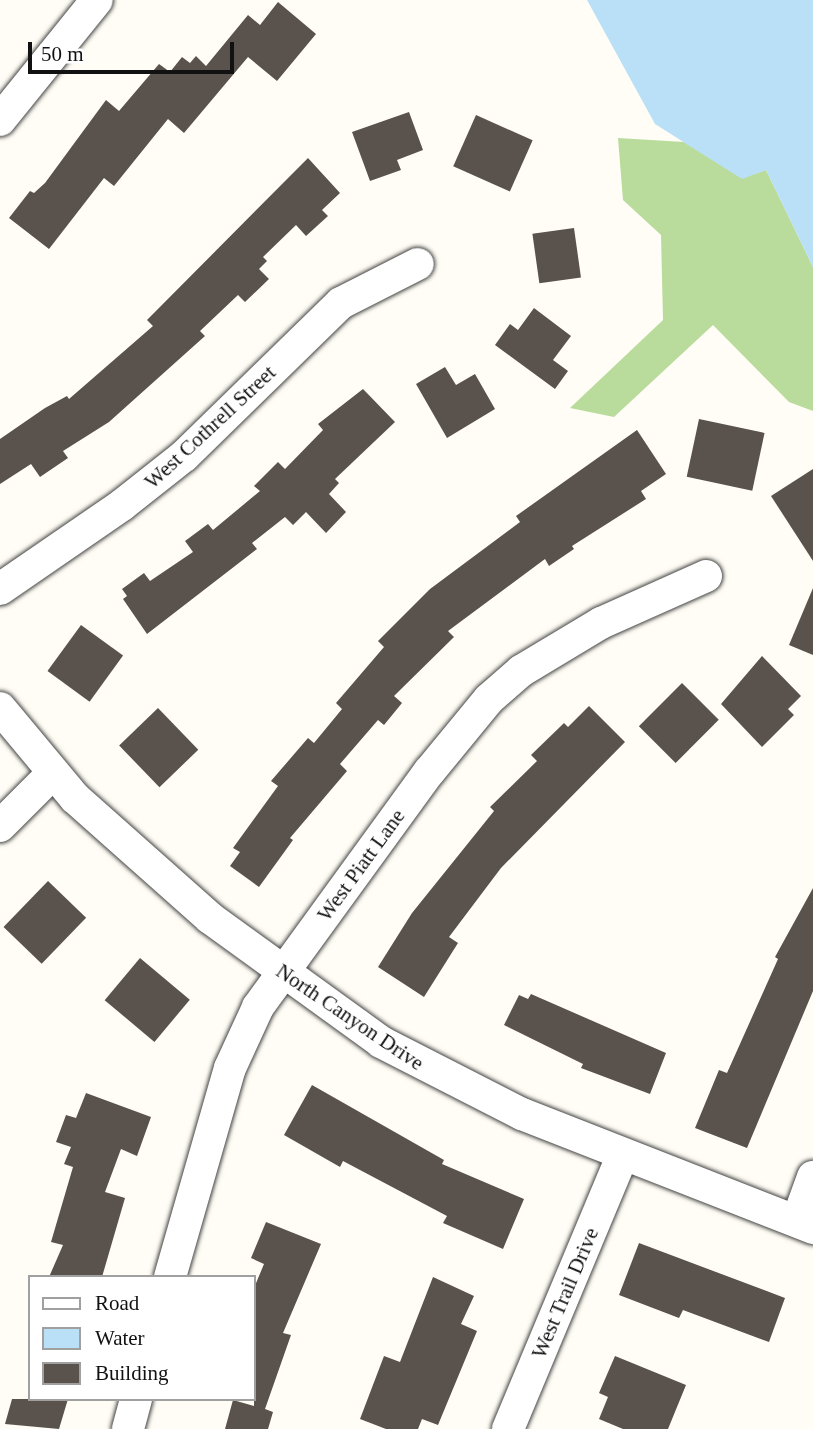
<!DOCTYPE html>
<html>
<head>
<meta charset="utf-8">
<style>
  body { margin:0 }
  #map { position:relative; width:813px; height:1429px; overflow:hidden; background:#fffdf5; font-family:"Times New Roman",serif }
  div>[style] { position:absolute }
  .forest>* { inset:0; background:#b9dc9c }
  .water>* { inset:0; background:#b9e0f7 }
  .building>* { inset:0; background:#5a524d; transform-origin:0 0 }
  .roads { filter:drop-shadow(0 0 2px #444) drop-shadow(0 0 2px #444) }
  .minor>* { height:32px; margin:-16px; padding:0 16px; transform-origin:16px; border-radius:16px; background:#fff }
  span { translate:-50% -50%; white-space:nowrap; text-align:center; line-height:1.15; -webkit-text-stroke:7px #fff; paint-order:stroke }
  .street-label { font-size:21px; color:#111 }
  .legend { position:absolute; left:28px; top:1275px; width:228px; height:126px; box-sizing:border-box; background:#fff; border:2px solid #a0a0a0; margin:0; padding:9px 12px; list-style:none; font-size:21px; color:#111 }
  .legend li { display:flex; align-items:center; gap:14px; height:35px }
  .legend b { width:35px; border:2px solid #a0a0a0 }
  .scale { position:absolute; left:28px; top:42px; width:206px; height:32px; box-sizing:border-box; border:4px solid #111; border-top:0; padding-left:9px; font-size:21px; line-height:24px; white-space:nowrap; color:#111; -webkit-text-stroke:5px #fff; paint-order:stroke }
</style>
</head>
<body>
<div id="map">
  <div class="forest">
    <div style="clip-path:polygon(618px 138px,684px 142px,742px 178px,766px 170px,813px 267px,813px 411px,789px 402px,713px 325px,614px 417px,570px 408px,663px 320px,661px 235px,623px 200px)"></div>
  </div>
  <div class="water">
    <div style="clip-path:polygon(587px 0,813px 0,813px 267px,766px 170px,742px 179px,655px 124px)"></div>
  </div>
  <div class="building">
    <div style="clip-path:polygon(278px 2px,316px 34px,277px 81px,248px 57px,184px 133px,168px 119px,114px 186px,104px 178px,49px 249px,9px 218px,30px 191px,34px 193px,45px 183px,106px 100px,119px 111px,159px 64px,170px 72px,182px 57px,190px 63px,196px 56px,206px 66px,248px 15px,260px 25px)"></div>
    <div style="clip-path:polygon(409px 112px,423px 150px,397px 160px,401px 170px,370px 181px,352px 132px)"></div>
    <div style="left:476px;top:115px;width:62px;height:56px;rotate:24deg"></div>
    <div style="clip-path:polygon(308px 158px,340px 193px,322px 210px,328px 216px,306px 236px,296px 225px,263px 257px,267px 261px,259px 269px,269px 279px,245px 302px,238px 295px,200px 331px,205px 336px,109px 422px,63px 451px,68px 458px,40px 477px,31px 464px,0 484px,0 439px,45px 408px,67px 396px,69px 399px,153px 326px,147px 320px)"></div>
    <div style="left:574px;top:228px;width:50px;height:42px;rotate:82deg"></div>
    <div style="clip-path:polygon(534px 308px,571px 336px,553px 360px,568px 371px,555px 389px,495px 345px,510px 324px,518px 330px)"></div>
    <div style="clip-path:polygon(445px 367px,456px 385px,475px 374px,495px 409px,447px 438px,416px 384px)"></div>
    <div style="clip-path:polygon(363px 389px,395px 422px,335px 479px,339px 483px,329px 494px,346px 512px,326px 533px,306px 512px,293px 525px,285px 517px,252px 543px,257px 549px,147px 634px,123px 599px,127px 596px,122px 589px,144px 573px,150px 581px,193px 552px,185px 541px,208px 524px,213px 530px,260px 491px,254px 486px,278px 462px,285px 469px,323px 430px,318px 424px)"></div>
    <div style="left:699px;top:419px;width:67px;height:59px;rotate:12deg"></div>
    <div style="clip-path:polygon(637px 430px,666px 474px,641px 491px,646px 499px,572px 546px,574px 549px,549px 566px,545px 559px,448px 631px,454px 637px,394px 696px,402px 703px,384px 725px,378px 720px,340px 764px,347px 771px,290px 838px,293px 840px,259px 887px,230px 866px,240px 852px,233px 848px,278px 786px,271px 781px,308px 738px,314px 743px,342px 709px,336px 703px,384px 647px,378px 641px,430px 589px,520px 522px,516px 516px)"></div>
    <div style="clip-path:polygon(813px 469px,813px 561px,771px 496px)"></div>
    <div style="clip-path:polygon(813px 588px,813px 655px,789px 645px)"></div>
    <div style="left:81px;top:625px;width:52px;height:57px;rotate:36deg"></div>
    <div style="clip-path:polygon(762px 656px,801px 696px,788px 709px,794px 715px,762px 747px,721px 704px)"></div>
    <div style="left:682px;top:683px;width:52px;height:61px;rotate:45deg"></div>
    <div style="clip-path:polygon(589px 706px,625px 742px,501px 868px,449px 937px,458px 943px,424px 997px,378px 967px,412px 913px,494px 811px,490px 807px,537px 761px,531px 755px,564px 723px,568px 727px)"></div>
    <div style="left:158px;top:708px;width:58px;height:54px;rotate:46deg"></div>
    <div style="left:48px;top:881px;width:53px;height:64px;rotate:44deg"></div>
    <div style="clip-path:polygon(813px 888px,813px 991px,747px 1148px,695px 1128px,719px 1070px,727px 1073px,778px 959px,775px 957px)"></div>
    <div style="left:140px;top:958px;width:65px;height:55px;rotate:40deg"></div>
    <div style="clip-path:polygon(531px 994px,666px 1053px,650px 1094px,581px 1068px,583px 1064px,504px 1025px,519px 995px,528px 999px)"></div>
    <div style="clip-path:polygon(312px 1085px,444px 1160px,442px 1164px,524px 1199px,503px 1249px,443px 1223px,447px 1216px,343px 1161px,340px 1167px,284px 1135px)"></div>
    <div style="clip-path:polygon(86px 1093px,151px 1117px,137px 1156px,121px 1149px,105px 1192px,125px 1198px,102px 1277px,49px 1277px,63px 1245px,51px 1242px,73px 1167px,64px 1164px,71px 1147px,56px 1142px,66px 1115px,76px 1118px)"></div>
    <div style="clip-path:polygon(266px 1222px,321px 1244px,283px 1333px,291px 1335px,265px 1409px,273px 1412px,268px 1429px,225px 1429px,233px 1400px,254px 1406px,254px 1288px,264px 1264px,251px 1258px)"></div>
    <div style="clip-path:polygon(639px 1243px,785px 1298px,769px 1342px,683px 1310px,679px 1318px,619px 1295px)"></div>
    <div style="clip-path:polygon(433px 1277px,474px 1296px,461px 1324px,477px 1331px,438px 1425px,422px 1419px,418px 1429px,386px 1429px,360px 1419px,384px 1356px,400px 1362px)"></div>
    <div style="clip-path:polygon(615px 1356px,686px 1385px,668px 1429px,623px 1429px,599px 1419px,608px 1397px,599px 1393px)"></div>
    <div style="clip-path:polygon(12px 1399px,68px 1399px,59px 1429px,5px 1424px)"></div>
  </div>
  <div class="roads">
    <div class="minor">
      <div style="left:0;top:120px;width:154px;rotate:-51.1deg"></div>
      <div style="left:0;top:589px;width:148px;rotate:-34.5deg"></div>
      <div style="left:122px;top:505px;width:79px;rotate:-38.3deg"></div>
      <div style="left:184px;top:456px;width:219px;rotate:-44.3deg"></div>
      <div style="left:341px;top:303px;width:86px;rotate:-26.9deg"></div>
      <div style="left:0;top:708px;width:117px;rotate:50.2deg"></div>
      <div style="left:75px;top:798px;width:181px;rotate:41.6deg"></div>
      <div style="left:210px;top:918px;width:211px;rotate:35.9deg"></div>
      <div style="left:381px;top:1042px;width:158px;rotate:27.1deg"></div>
      <div style="left:522px;top:1114px;width:313px;rotate:21.4deg"></div>
      <div style="left:0;top:826px;width:74px;rotate:-45deg"></div>
      <div style="left:797px;top:1221px;width:47px;rotate:-70deg"></div>
      <div style="left:170px;top:1277px;width:217px;rotate:-74deg"></div>
      <div style="left:230px;top:1068px;width:67px;rotate:-65.3deg"></div>
      <div style="left:258px;top:1007px;width:291px;rotate:-54deg"></div>
      <div style="left:429px;top:772px;width:94px;rotate:-50.6deg"></div>
      <div style="left:489px;top:699px;width:43px;rotate:-41.2deg"></div>
      <div style="left:521px;top:671px;width:93px;rotate:-31deg"></div>
      <div style="left:601px;top:623px;width:115px;rotate:-24.1deg"></div>
      <div style="left:128px;top:1429px;width:31px;rotate:-75deg"></div>
      <div style="left:508px;top:1429px;width:296px;rotate:-67.3deg"></div>
    </div>
  </div>
  <div class="street-label">
    <span style="left:210px;top:427px;rotate:-43deg">West Cothrell Street</span>
    <span style="left:361px;top:865px;rotate:-54deg">West Piatt Lane</span>
    <span style="left:350px;top:1017px;rotate:34deg">North Canyon Drive</span>
    <span style="left:565px;top:1293px;rotate:-67deg">West Trail Drive</span>
  </div>
  <ul class="legend">
  <li><b style="height:9px;background:#fff"></b>Road</li>
  <li><b style="height:19px;background:#b9e0f7"></b>Water</li>
  <li><b style="height:19px;background:#5a524d"></b>Building</li>
  </ul>
  <div class="scale">50 m</div>
</div>
</body>
</html>
